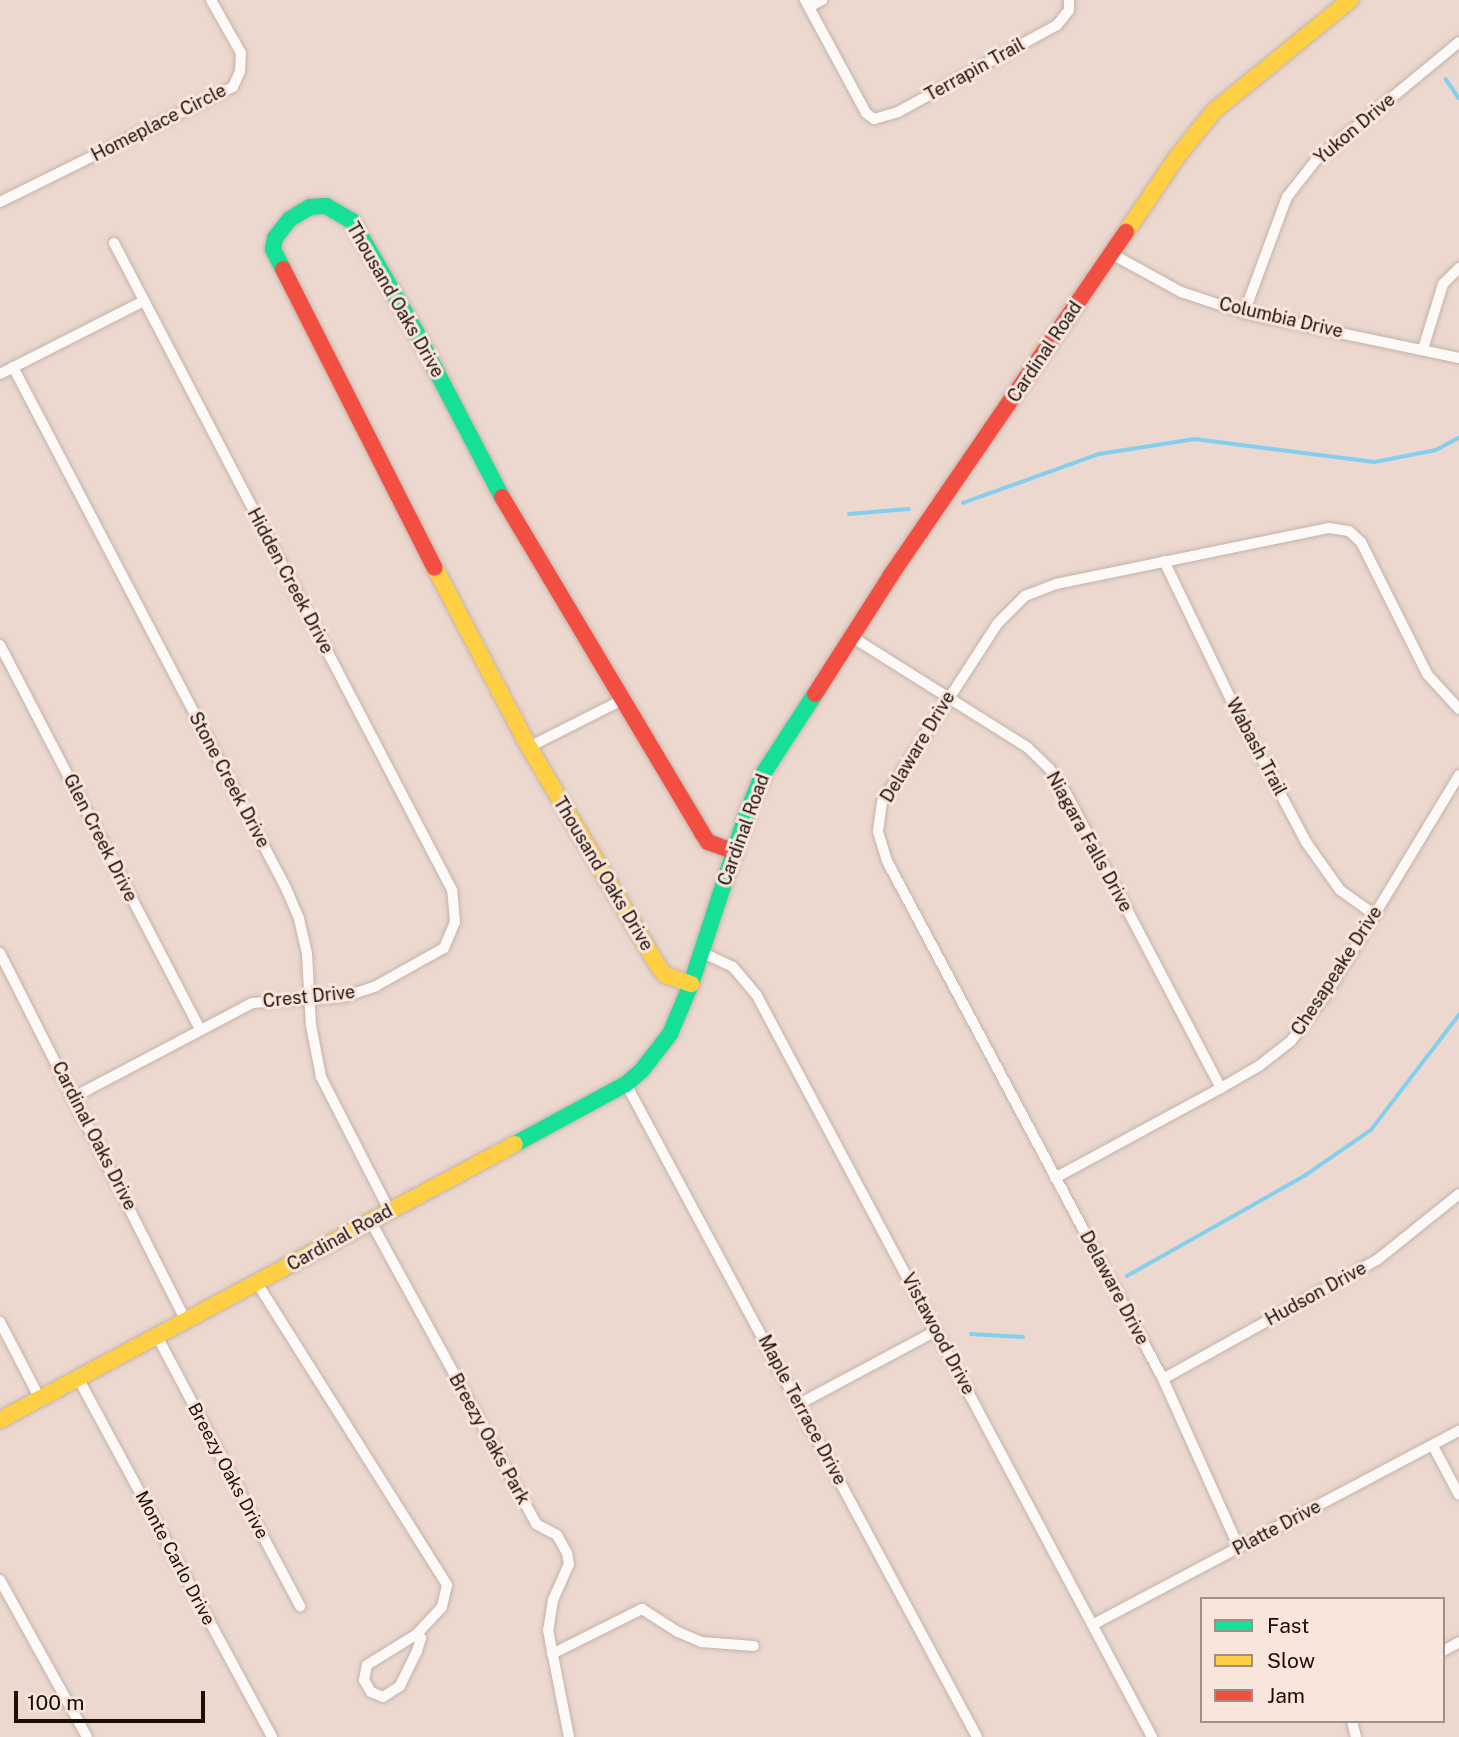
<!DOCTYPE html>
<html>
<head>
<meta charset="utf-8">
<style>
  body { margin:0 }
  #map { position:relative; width:1459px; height:1737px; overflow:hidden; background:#ecd8ce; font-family:"Public Sans",sans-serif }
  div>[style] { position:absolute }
  .stream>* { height:3.5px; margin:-1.75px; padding:0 1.75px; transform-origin:1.75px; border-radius:1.75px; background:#84ceee }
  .roads { filter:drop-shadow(0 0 2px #c4b3aa) drop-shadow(0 0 2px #c4b3aa) }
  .street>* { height:10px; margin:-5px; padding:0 5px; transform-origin:5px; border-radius:5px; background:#fcf9f8 }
  .fast>* { height:16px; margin:-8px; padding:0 8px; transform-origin:8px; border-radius:8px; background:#16e098 }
  .slow>* { height:16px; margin:-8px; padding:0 8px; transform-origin:8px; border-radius:8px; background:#ffcf43 }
  .jam>* { height:16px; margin:-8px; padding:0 8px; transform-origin:8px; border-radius:8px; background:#f24e42 }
  span { translate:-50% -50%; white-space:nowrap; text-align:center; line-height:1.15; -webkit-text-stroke:6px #f8e6dc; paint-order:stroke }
  .street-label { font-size:18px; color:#1c0d05 }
  .legend { position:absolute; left:1200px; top:1597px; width:245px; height:126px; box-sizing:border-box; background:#f8e6dc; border:2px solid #a08f86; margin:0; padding:9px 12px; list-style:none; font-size:21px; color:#1c0d05 }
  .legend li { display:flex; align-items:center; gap:14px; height:35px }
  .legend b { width:35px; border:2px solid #a08f86 }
  .scale { position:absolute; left:14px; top:1691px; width:191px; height:32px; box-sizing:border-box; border:4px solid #1c0d05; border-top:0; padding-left:9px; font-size:21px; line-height:24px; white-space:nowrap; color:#1c0d05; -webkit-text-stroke:5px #f8e6dc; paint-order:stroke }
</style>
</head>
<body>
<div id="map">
  <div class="stream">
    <div style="left:1446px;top:79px;width:23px;rotate:56deg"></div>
    <div style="left:963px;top:503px;width:145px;rotate:-19.8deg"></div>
    <div style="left:1099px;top:454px;width:97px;rotate:-8.9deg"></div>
    <div style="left:1195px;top:439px;width:181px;rotate:7.3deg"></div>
    <div style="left:1375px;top:462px;width:62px;rotate:-11.1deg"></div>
    <div style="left:1436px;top:450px;width:26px;rotate:-28deg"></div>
    <div style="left:849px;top:514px;width:60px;rotate:-4.8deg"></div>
    <div style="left:1127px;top:1276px;width:206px;rotate:-29.4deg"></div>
    <div style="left:1306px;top:1175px;width:79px;rotate:-34.7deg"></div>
    <div style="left:1371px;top:1130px;width:145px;rotate:-52.6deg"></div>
    <div style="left:971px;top:1334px;width:52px;rotate:3.3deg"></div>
  </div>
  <div class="roads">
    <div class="street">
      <div style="left:805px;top:0;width:128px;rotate:61.6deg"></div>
      <div style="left:866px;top:113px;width:10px;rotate:37deg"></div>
      <div style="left:874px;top:119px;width:25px;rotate:-16deg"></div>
      <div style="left:898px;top:112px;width:181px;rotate:-28.7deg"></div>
      <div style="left:1057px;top:25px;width:19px;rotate:-51deg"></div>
      <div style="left:1069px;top:10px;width:10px;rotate:-90deg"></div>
      <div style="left:809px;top:7px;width:15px;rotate:-28deg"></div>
      <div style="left:0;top:202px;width:260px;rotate:-26.3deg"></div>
      <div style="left:233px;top:87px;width:17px;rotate:-66deg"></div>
      <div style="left:240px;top:71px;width:18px;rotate:-87deg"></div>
      <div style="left:241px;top:53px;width:61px;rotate:-119.5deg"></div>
      <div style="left:1112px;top:254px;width:79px;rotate:28.8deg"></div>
      <div style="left:1181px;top:292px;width:66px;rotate:18.4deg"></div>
      <div style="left:1244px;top:313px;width:220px;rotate:11.8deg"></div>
      <div style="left:1244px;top:313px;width:124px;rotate:-69.7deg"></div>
      <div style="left:1287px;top:197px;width:47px;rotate:-51.9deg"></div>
      <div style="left:1316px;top:160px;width:185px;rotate:-39.5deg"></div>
      <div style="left:1423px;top:349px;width:68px;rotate:-72.9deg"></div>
      <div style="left:1443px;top:284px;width:23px;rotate:-45deg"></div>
      <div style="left:13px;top:367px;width:588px;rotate:62.35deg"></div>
      <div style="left:286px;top:888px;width:34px;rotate:67deg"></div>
      <div style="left:299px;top:919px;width:36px;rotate:77deg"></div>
      <div style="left:307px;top:954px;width:71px;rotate:86.8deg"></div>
      <div style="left:311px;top:1025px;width:53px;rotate:79.1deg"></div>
      <div style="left:321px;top:1077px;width:149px;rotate:62.9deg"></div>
      <div style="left:0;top:374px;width:159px;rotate:-26.9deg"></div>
      <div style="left:1164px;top:561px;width:168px;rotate:64.2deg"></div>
      <div style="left:1237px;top:712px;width:147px;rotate:62deg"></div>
      <div style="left:1306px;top:842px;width:59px;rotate:54.7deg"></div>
      <div style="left:1340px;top:890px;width:43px;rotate:35.5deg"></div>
      <div style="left:852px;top:637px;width:208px;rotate:32.2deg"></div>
      <div style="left:1028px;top:748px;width:29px;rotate:44deg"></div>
      <div style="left:1049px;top:768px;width:30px;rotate:56deg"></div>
      <div style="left:1066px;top:793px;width:333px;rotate:62.3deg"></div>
      <div style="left:0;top:645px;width:434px;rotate:62.5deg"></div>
      <div style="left:529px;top:747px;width:106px;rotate:-26.8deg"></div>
      <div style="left:701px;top:952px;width:35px;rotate:25deg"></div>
      <div style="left:733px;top:967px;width:35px;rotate:50deg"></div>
      <div style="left:756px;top:994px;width:842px;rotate:61.94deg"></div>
      <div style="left:0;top:953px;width:411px;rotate:63.2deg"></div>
      <div style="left:626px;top:1084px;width:741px;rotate:61.74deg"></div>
      <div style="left:74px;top:1097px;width:201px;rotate:-27.8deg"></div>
      <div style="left:252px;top:1003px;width:91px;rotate:-3.8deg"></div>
      <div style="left:343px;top:997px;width:35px;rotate:-18deg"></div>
      <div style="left:376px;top:986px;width:78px;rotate:-29.2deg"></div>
      <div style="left:444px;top:948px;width:28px;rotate:-67deg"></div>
      <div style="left:455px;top:922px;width:32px;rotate:-95deg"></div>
      <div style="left:452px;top:890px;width:730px;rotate:-117.58deg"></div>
      <div style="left:1055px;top:1178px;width:189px;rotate:-28.5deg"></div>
      <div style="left:1221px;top:1088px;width:44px;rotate:-30.1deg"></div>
      <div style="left:1259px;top:1066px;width:41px;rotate:-38deg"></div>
      <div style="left:1291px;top:1041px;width:64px;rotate:-53.3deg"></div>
      <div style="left:1329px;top:990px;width:251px;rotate:-58.8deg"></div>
      <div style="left:371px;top:1222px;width:344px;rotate:61.3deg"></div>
      <div style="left:536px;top:1524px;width:24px;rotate:28deg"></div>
      <div style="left:557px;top:1535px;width:21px;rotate:61deg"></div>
      <div style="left:567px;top:1553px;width:11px;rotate:80deg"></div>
      <div style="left:569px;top:1564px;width:39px;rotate:114deg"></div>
      <div style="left:553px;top:1600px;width:30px;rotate:99deg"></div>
      <div style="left:548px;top:1630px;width:109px;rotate:78.9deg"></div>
      <div style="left:257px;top:1283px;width:357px;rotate:57.8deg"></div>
      <div style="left:447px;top:1585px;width:23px;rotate:103deg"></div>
      <div style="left:442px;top:1607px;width:37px;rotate:133deg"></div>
      <div style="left:0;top:1322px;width:87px;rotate:62.5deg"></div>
      <div style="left:157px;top:1336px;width:306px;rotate:62.1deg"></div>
      <div style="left:78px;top:1378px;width:408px;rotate:61.6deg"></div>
      <div style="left:1163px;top:1379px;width:245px;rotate:-29.1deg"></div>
      <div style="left:1377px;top:1260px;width:105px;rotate:-38.8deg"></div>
      <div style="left:799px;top:1404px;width:155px;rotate:-28.1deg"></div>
      <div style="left:1433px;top:1446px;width:55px;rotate:62deg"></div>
      <div style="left:1239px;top:1548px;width:185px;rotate:-114.2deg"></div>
      <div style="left:1163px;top:1379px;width:587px;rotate:-118.05deg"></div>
      <div style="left:887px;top:861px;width:31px;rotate:-107deg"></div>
      <div style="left:878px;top:831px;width:29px;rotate:-82deg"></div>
      <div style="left:882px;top:802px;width:213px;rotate:-57.1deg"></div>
      <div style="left:998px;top:623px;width:38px;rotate:-45deg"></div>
      <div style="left:1025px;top:596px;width:33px;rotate:-21deg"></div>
      <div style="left:1056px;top:584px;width:279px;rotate:-11.6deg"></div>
      <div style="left:1329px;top:528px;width:20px;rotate:9deg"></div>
      <div style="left:1349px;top:531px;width:16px;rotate:43deg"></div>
      <div style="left:1361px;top:542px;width:148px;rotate:63.4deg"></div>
      <div style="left:1427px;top:674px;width:47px;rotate:47.6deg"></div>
      <div style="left:0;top:1580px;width:179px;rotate:61deg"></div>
      <div style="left:1094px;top:1624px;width:413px;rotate:-27.9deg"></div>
      <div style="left:417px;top:1634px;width:6px;rotate:45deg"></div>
      <div style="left:421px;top:1638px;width:14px;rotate:107deg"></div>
      <div style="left:417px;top:1651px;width:39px;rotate:116deg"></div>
      <div style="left:400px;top:1686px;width:20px;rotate:147deg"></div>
      <div style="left:383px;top:1697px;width:13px;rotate:-157deg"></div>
      <div style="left:371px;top:1692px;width:14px;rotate:-120deg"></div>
      <div style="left:364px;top:1680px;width:15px;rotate:-79deg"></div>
      <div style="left:367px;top:1665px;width:59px;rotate:-31.8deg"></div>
      <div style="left:1443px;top:1651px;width:18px;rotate:-29deg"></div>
      <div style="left:552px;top:1654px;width:101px;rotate:-26.6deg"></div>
      <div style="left:642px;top:1609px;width:43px;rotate:32.6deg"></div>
      <div style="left:678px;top:1632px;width:25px;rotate:23deg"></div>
      <div style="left:701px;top:1642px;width:53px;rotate:4.3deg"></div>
      <div style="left:1352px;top:1721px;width:16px;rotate:76deg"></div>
    </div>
    <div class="fast">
      <div style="left:283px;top:269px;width:22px;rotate:-117deg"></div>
      <div style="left:273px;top:249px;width:11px;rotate:-80deg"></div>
      <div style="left:275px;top:238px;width:24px;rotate:-52deg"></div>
      <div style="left:290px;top:219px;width:23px;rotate:-31deg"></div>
      <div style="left:310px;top:207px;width:16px;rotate:-4deg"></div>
      <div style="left:326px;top:206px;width:30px;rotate:30deg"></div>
      <div style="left:352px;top:221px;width:128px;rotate:60deg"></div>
      <div style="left:416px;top:332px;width:186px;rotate:62.5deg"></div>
      <div style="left:515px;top:1144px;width:126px;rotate:-28.4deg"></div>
      <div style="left:626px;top:1084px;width:21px;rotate:-41deg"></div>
      <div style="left:642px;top:1070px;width:46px;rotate:-52.1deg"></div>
      <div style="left:670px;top:1034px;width:54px;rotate:-67.2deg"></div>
      <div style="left:691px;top:984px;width:180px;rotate:-71.9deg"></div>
      <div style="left:747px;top:813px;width:42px;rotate:-67.7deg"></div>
      <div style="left:763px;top:774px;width:95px;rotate:-57deg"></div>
    </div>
    <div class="slow">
      <div style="left:1126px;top:232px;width:91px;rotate:-55.8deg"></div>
      <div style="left:1177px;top:157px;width:59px;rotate:-51.2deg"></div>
      <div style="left:1214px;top:111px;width:176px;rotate:-39.2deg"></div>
      <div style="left:435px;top:568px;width:202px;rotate:62.3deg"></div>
      <div style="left:529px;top:747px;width:254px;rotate:59.5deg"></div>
      <div style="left:658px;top:966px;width:11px;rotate:52deg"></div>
      <div style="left:665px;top:975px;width:28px;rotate:19deg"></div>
      <div style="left:0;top:1420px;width:584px;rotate:-28.19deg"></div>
    </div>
    <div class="jam">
      <div style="left:283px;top:269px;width:335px;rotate:63.1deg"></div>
      <div style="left:502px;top:497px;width:391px;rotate:59.2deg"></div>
      <div style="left:702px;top:833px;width:11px;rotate:56deg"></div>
      <div style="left:708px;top:842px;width:29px;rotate:20deg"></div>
      <div style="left:815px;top:694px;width:141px;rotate:-57.4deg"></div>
      <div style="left:891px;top:575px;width:416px;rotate:-55.6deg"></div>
    </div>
  </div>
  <div class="street-label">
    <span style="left:975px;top:70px;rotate:-29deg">Terrapin Trail</span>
    <span style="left:159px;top:123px;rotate:-27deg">Homeplace Circle</span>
    <span style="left:1355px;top:129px;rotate:-40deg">Yukon Drive</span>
    <span style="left:395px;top:300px;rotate:60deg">Thousand Oaks Drive</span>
    <span style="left:1281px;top:318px;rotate:13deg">Columbia Drive</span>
    <span style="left:1045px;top:352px;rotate:-56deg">Cardinal Road</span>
    <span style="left:290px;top:581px;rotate:62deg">Hidden Creek Drive</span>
    <span style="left:918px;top:747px;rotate:-59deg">Delaware Drive</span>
    <span style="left:1256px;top:747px;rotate:62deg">Wabash Trail</span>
    <span style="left:229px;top:780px;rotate:62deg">Stone Creek Drive</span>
    <span style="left:744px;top:830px;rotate:-70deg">Cardinal Road</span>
    <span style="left:100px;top:838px;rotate:63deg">Glen Creek Drive</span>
    <span style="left:1089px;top:842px;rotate:61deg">Niagara Falls Drive</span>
    <span style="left:603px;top:874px;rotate:59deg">Thousand Oaks Drive</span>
    <span style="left:1337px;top:971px;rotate:-57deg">Chesapeake Drive</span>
    <span style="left:309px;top:997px;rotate:-6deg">Crest Drive</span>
    <span style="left:94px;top:1136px;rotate:63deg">Cardinal Oaks Drive</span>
    <span style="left:340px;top:1238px;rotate:-29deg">Cardinal Road</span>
    <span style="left:1114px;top:1288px;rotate:62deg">Delaware Drive</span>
    <span style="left:1316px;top:1294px;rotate:-29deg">Hudson Drive</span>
    <span style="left:938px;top:1334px;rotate:62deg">Vistawood Drive</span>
    <span style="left:802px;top:1410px;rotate:62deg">Maple Terrace Drive</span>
    <span style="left:489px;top:1439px;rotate:61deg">Breezy Oaks Park</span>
    <span style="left:228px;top:1471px;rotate:62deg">Breezy Oaks Drive</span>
    <span style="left:1277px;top:1528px;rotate:-28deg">Platte Drive</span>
    <span style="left:175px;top:1558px;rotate:62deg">Monte Carlo Drive</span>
  </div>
  <ul class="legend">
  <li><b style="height:9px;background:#16e098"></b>Fast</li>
  <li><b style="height:9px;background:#ffcf43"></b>Slow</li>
  <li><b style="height:9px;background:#f24e42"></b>Jam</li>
  </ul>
  <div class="scale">100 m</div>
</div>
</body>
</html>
